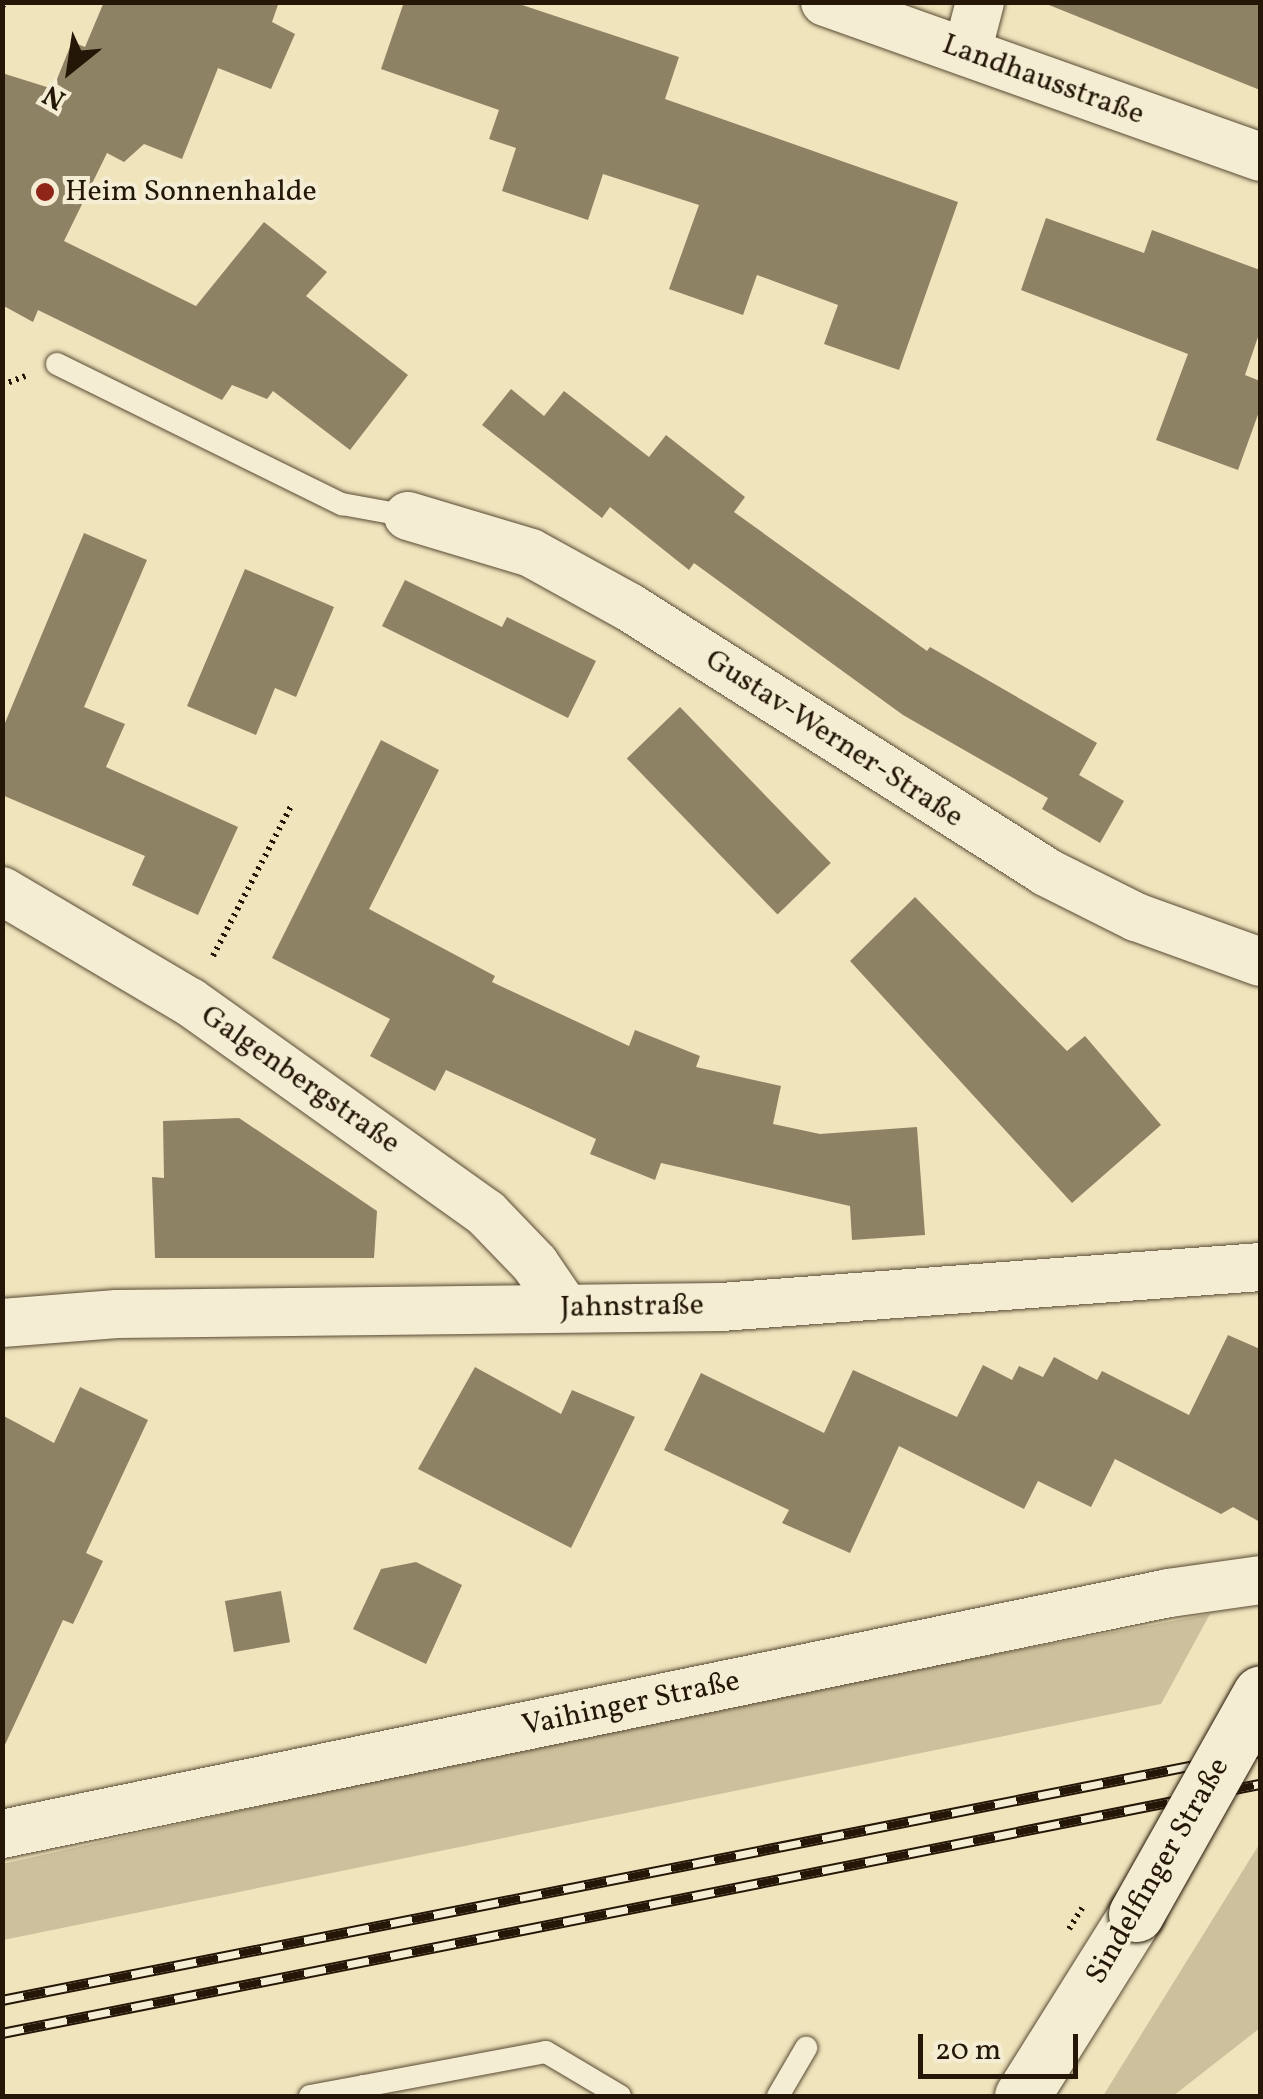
<!DOCTYPE html>
<html>
<head>
<meta charset="utf-8">
<style>
  body { margin:0 }
  #map { position:relative; width:1263px; height:2099px; overflow:hidden; background:#efe4bc; font-family:Vollkorn,serif }
  div>[style] { position:absolute }
  .green>* { inset:0; background:#cdc19d }
  .building>* { inset:0; background:#8e8265; transform-origin:0 0 }
  .path>* { height:6px; margin-top:-3px; transform-origin:0; background:repeating-linear-gradient(90deg,#251707 0 2.5px,transparent 0 7.5px) }
  .roads { filter:drop-shadow(0 0 2px #584a34) drop-shadow(0 0 2px #584a34) }
  .service>* { height:22px; margin:-11px; padding:0 11px; transform-origin:11px; border-radius:11px; background:#f5edd3 }
  .minor>* { height:48px; margin:-24px; padding:0 24px; transform-origin:24px; border-radius:24px; background:#f5edd3 }
  .secondary>* { height:55px; margin:-27.5px; padding:0 27.5px; transform-origin:27.5px; border-radius:27.5px; background:#f5edd3 }
  .rail>* { height:11px; margin-top:-5.5px; transform-origin:0; background:repeating-linear-gradient(90deg,#f5edd3 0 22px,#251707 0 44px); box-sizing:border-box; border-block:2px solid #251707 }
  .path-bridge>* { height:6px; margin-top:-3px; transform-origin:0; background:repeating-linear-gradient(90deg,#251707 0 2.5px,transparent 0 7.5px) }
  .bridges { filter:drop-shadow(0 0 2px #251707) drop-shadow(0 0 2px #251707) }
  .secondary-bridge>* { height:55px; margin:-27.5px; padding:0 27.5px; transform-origin:27.5px; border-radius:27.5px; background:#f5edd3 }
  .dots>* { width:28px; height:28px; translate:-50% -50%; box-sizing:border-box; border:5px solid #f5edd3; border-radius:50% }
  span { translate:-50% -50%; white-space:nowrap; text-align:center; line-height:1.15; -webkit-text-stroke:8px #f5edd3; paint-order:stroke }
  .street-label { font-size:30px; color:#251707 }
  .poi-label { font-size:30px; color:#251707 }
  .left { translate:0 -50%; text-align:left }
  .frame { position:absolute; inset:0; border:5px solid #251707; pointer-events:none }
  .north { position:absolute; left:20px; top:20px; width:100px; height:100px; -webkit-text-stroke:8px #f5edd3; paint-order:stroke; rotate:210deg; font-size:28px; font-weight:700; line-height:40px; text-align:center; color:#251707 }
  .north::after { content:''; display:block; margin:auto; width:35px; height:45px; background:#251707; clip-path:polygon(50% 0,100% 100%,50% 72%,0 100%) }
  .scale { position:absolute; left:918px; top:2034px; width:160px; height:45px; box-sizing:border-box; border:5px solid #251707; border-top:0; padding-left:12px; font-size:30px; line-height:35px; white-space:nowrap; color:#251707; -webkit-text-stroke:8px #f5edd3; paint-order:stroke }
</style>
</head>
<body>
<div id="map">
  <div class="green">
    <div style="clip-path:polygon(1210px 1614px,1161px 1704px,3px 1940px,2px 1864px,643px 1720px)"></div>
    <div style="clip-path:polygon(1260px 1843px,1260px 2028px,1173px 2096px,1103px 2096px)"></div>
  </div>
  <div class="building">
    <div style="clip-path:polygon(104px 2px,279px 2px,272px 22px,295px 34px,271px 89px,218px 68px,182px 159px,144px 144px,124px 162px,107px 153px,64px 241px,196px 306px,264px 222px,327px 272px,306px 296px,408px 375px,350px 450px,273px 391px,267px 399px,232px 385px,222px 400px,38px 310px,33px 322px,2px 305px,2px 73px,53px 89px,72px 42px,85px 47px)"></div>
    <div style="clip-path:polygon(404px 2px,513px 2px,679px 57px,665px 99px,958px 202px,899px 370px,824px 344px,838px 305px,757px 275px,743px 315px,669px 289px,699px 205px,603px 174px,588px 220px,502px 191px,516px 148px,489px 139px,499px 110px,381px 69px)"></div>
    <div style="clip-path:polygon(1260px 2px,1260px 90px,1049px 5px,1049px 2px)"></div>
    <div style="clip-path:polygon(1046px 218px,1144px 253px,1152px 230px,1260px 270px,1260px 331px,1245px 375px,1260px 381px,1260px 409px,1238px 470px,1156px 440px,1188px 354px,1021px 290px)"></div>
    <div style="clip-path:polygon(511px 389px,544px 416px,564px 391px,649px 457px,666px 435px,745px 497px,734px 512px,927px 651px,930px 647px,1097px 743px,1079px 775px,1124px 801px,1100px 843px,1042px 809px,1048px 798px,903px 715px,694px 563px,689px 570px,610px 507px,602px 518px,482px 425px)"></div>
    <div style="clip-path:polygon(84px 533px,147px 560px,84px 707px,125px 724px,106px 767px,238px 827px,198px 915px,132px 885px,145px 856px,2px 795px,2px 730px)"></div>
    <div style="clip-path:polygon(245px 569px,334px 607px,296px 697px,275px 688px,256px 735px,187px 706px)"></div>
    <div style="clip-path:polygon(405px 580px,502px 627px,507px 617px,596px 661px,568px 718px,382px 626px)"></div>
    <div style="left:680px;top:707px;width:217px;height:74px;rotate:46deg"></div>
    <div style="clip-path:polygon(381px 740px,439px 770px,369px 909px,495px 976px,492px 982px,629px 1046px,635px 1030px,700px 1056px,696px 1067px,781px 1086px,773px 1124px,820px 1134px,917px 1127px,925px 1235px,852px 1240px,850px 1206px,661px 1163px,655px 1180px,590px 1154px,596px 1139px,446px 1070px,435px 1091px,370px 1056px,390px 1019px,272px 958px)"></div>
    <div style="clip-path:polygon(915px 897px,1067px 1051px,1085px 1036px,1161px 1125px,1072px 1203px,850px 961px)"></div>
    <div style="clip-path:polygon(239px 1118px,377px 1211px,374px 1258px,155px 1258px,152px 1177px,164px 1178px,163px 1121px)"></div>
    <div style="clip-path:polygon(1228px 1335px,1260px 1349px,1260px 1522px,1233px 1507px,1221px 1514px,1115px 1459px,1091px 1507px,1038px 1481px,1024px 1509px,899px 1446px,850px 1553px,782px 1523px,789px 1510px,664px 1450px,701px 1373px,824px 1433px,853px 1370px,957px 1417px,983px 1365px,1012px 1380px,1019px 1366px,1043px 1377px,1054px 1357px,1097px 1380px,1102px 1371px,1189px 1415px)"></div>
    <div style="clip-path:polygon(475px 1367px,561px 1414px,572px 1390px,635px 1417px,571px 1548px,418px 1469px)"></div>
    <div style="clip-path:polygon(80px 1387px,148px 1420px,86px 1553px,103px 1561px,73px 1624px,63px 1620px,2px 1751px,2px 1415px,54px 1443px)"></div>
    <div style="clip-path:polygon(416px 1562px,462px 1585px,426px 1664px,353px 1629px,381px 1569px)"></div>
    <div style="left:281px;top:1591px;width:52px;height:57px;rotate:80deg"></div>
  </div>
  <div class="path">
    <div style="left:2px;top:7px;width:6px;rotate:-59deg"></div>
    <div style="left:2px;top:385px;width:25px;rotate:-21deg"></div>
    <div style="left:213px;top:956px;width:171px;rotate:-62.5deg"></div>
  </div>
  <div class="roads">
    <div class="service">
      <div style="left:57px;top:364px;width:318px;rotate:26.2deg"></div>
      <div style="left:342px;top:504px;width:67px;rotate:10.3deg"></div>
      <div style="left:364px;top:2086px;width:185px;rotate:-10.6deg"></div>
      <div style="left:546px;top:2052px;width:86px;rotate:30.7deg"></div>
      <div style="left:310px;top:2096px;width:55px;rotate:-10.5deg"></div>
      <div style="left:364px;top:2086px;width:12px;rotate:121deg"></div>
      <div style="left:778px;top:2096px;width:56px;rotate:-59.7deg"></div>
    </div>
    <div class="minor">
      <div style="left:825px;top:2px;width:462px;rotate:19.6deg"></div>
      <div style="left:967px;top:52px;width:52px;rotate:-75.4deg"></div>
      <div style="left:408px;top:516px;width:128px;rotate:16.7deg"></div>
      <div style="left:531px;top:553px;width:112px;rotate:28.9deg"></div>
      <div style="left:629px;top:607px;width:494px;rotate:32.4deg"></div>
      <div style="left:1046px;top:872px;width:101px;rotate:26.6deg"></div>
      <div style="left:1136px;top:917px;width:132px;rotate:19.9deg"></div>
      <div style="left:2px;top:891px;width:218px;rotate:30.6deg"></div>
      <div style="left:190px;top:1002px;width:364px;rotate:35.5deg"></div>
      <div style="left:486px;top:1213px;width:71px;rotate:46.1deg"></div>
      <div style="left:535px;top:1264px;width:53px;rotate:55.7deg"></div>
      <div style="left:2px;top:1323px;width:115px;rotate:-4.5deg"></div>
      <div style="left:117px;top:1314px;width:604px;rotate:-0.66deg"></div>
      <div style="left:721px;top:1307px;width:540px;rotate:-4.24deg"></div>
      <div style="left:2px;top:1834px;width:1192px;rotate:-11.67deg"></div>
      <div style="left:1169px;top:1593px;width:92px;rotate:-8.1deg"></div>
    </div>
    <div class="secondary">
      <div style="left:1022px;top:2096px;width:215px;rotate:-57.9deg"></div>
    </div>
  </div>
  <div class="rail">
    <div style="left:2px;top:2000px;width:1282px;rotate:-11.15deg"></div>
    <div style="left:2px;top:2033px;width:1282px;rotate:-11.2deg"></div>
  </div>
  <div class="path-bridge">
    <div style="left:1069px;top:1929px;width:25px;rotate:-58deg"></div>
  </div>
  <div class="bridges">
    <div class="secondary-bridge">
      <div style="left:1136px;top:1914px;width:253px;rotate:-60.6deg"></div>
    </div>
  </div>
  <div class="dots">
    <div style="left:45px;top:192px;background:#8f2418"></div>
  </div>
  <div class="street-label">
    <span style="left:1043px;top:80px;rotate:20deg">Landhausstraße</span>
    <span style="left:834px;top:739px;rotate:33deg">Gustav-Werner-Straße</span>
    <span style="left:300px;top:1080px;rotate:35deg">Galgenbergstraße</span>
    <span style="left:632px;top:1307px;rotate:-1deg">Jahnstraße</span>
    <span style="left:631px;top:1704px;rotate:-12deg">Vaihinger Straße</span>
    <span style="left:1158px;top:1871px;rotate:-60deg">Sindelfinger Straße</span>
  </div>
  <div class="poi-label">
    <span class="left" style="left:65px;top:192px">Heim Sonnenhalde</span>
  </div>
  <div class="frame"></div>
  <div class="north">N</div>
  <div class="scale">20 m</div>
</div>
</body>
</html>
